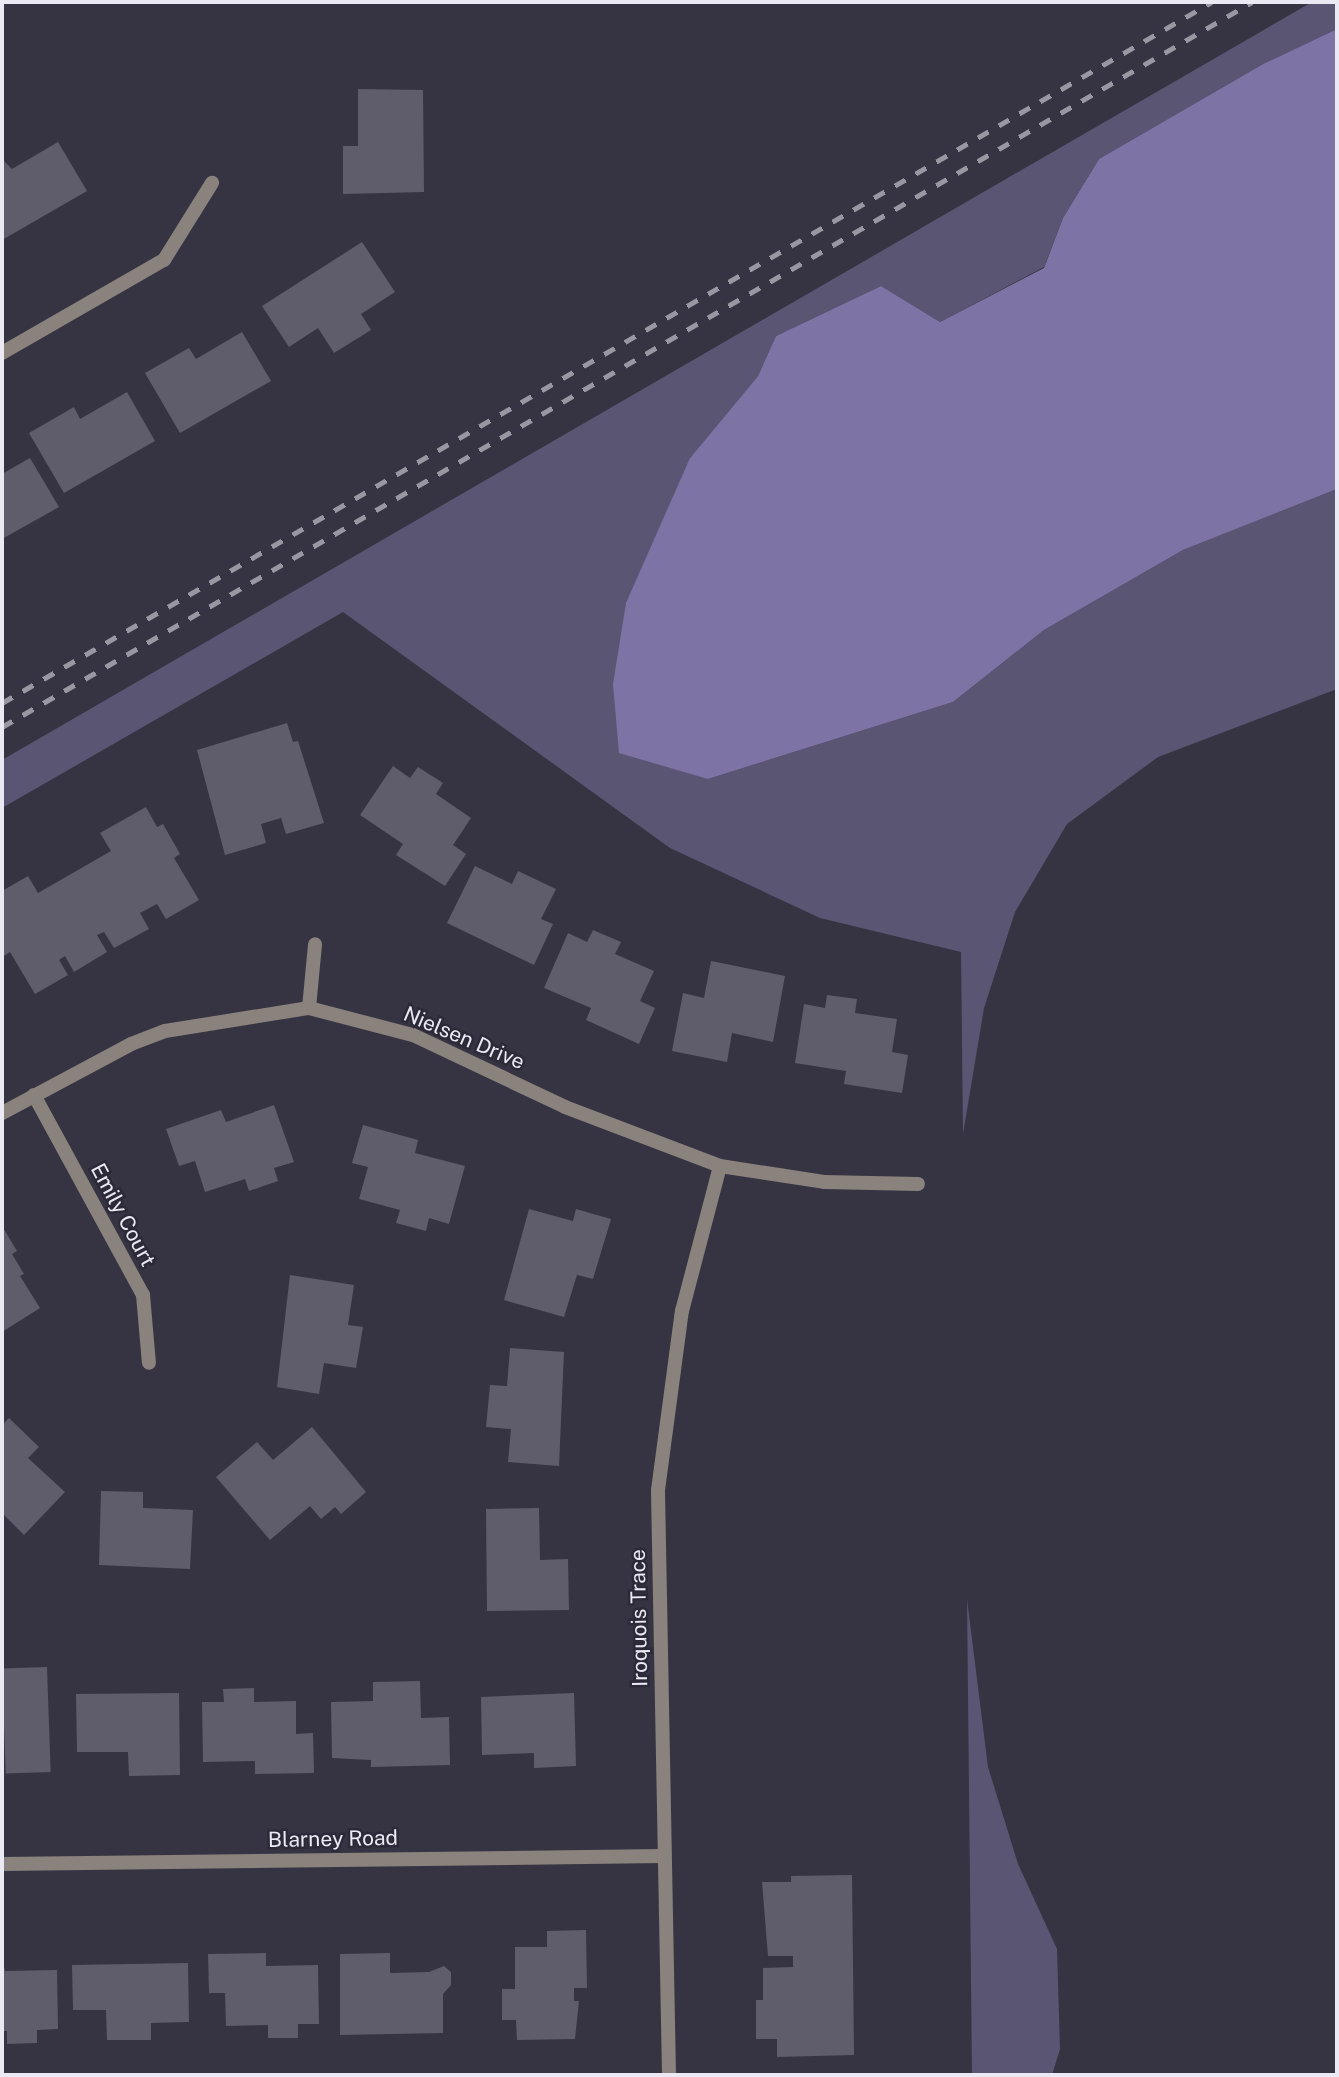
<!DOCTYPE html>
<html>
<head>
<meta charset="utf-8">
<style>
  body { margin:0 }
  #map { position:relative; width:1339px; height:2077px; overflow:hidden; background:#363442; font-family:"Public Sans",sans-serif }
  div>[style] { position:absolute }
  .green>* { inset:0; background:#5b5574 }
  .water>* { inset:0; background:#7e73a5 }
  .building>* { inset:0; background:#5f5c6c; transform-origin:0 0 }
  .minor>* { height:14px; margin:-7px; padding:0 7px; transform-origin:7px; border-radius:7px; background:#89827d }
  .rail>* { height:5px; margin-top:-2.5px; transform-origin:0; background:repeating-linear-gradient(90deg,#9997a2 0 12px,transparent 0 24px) }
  span { translate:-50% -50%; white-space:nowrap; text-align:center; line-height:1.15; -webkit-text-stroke:5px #2c2a38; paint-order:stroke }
  .street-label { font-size:21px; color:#ebe9f3 }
  .frame { position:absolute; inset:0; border:4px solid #ebe9f3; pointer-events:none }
</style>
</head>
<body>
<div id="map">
  <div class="green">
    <div style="clip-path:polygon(1312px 2px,1337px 2px,1337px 29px,1263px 64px,1099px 159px,1063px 218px,1044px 267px,940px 322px,881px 286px,776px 336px,758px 376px,690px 458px,708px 779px,953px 702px,1044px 630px,1183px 550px,1337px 489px,1337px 689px,1158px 757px,1067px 824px,1015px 912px,984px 1008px,963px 1134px,961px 952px,820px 918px,670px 848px,343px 612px,2px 808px,2px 760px)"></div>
    <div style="clip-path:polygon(967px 1599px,988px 1767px,1018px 1864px,1057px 1949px,1060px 2049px,1052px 2075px,972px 2075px)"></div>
  </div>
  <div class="water">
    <div style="clip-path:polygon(1337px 29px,1337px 489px,1183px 550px,1044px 630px,953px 702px,708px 779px,619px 753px,613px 684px,626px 603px,690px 458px,758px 376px,776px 336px,881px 286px,940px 322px,1044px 268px,1063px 218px,1099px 159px,1263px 64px)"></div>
  </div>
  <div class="building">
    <div style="clip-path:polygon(358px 89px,423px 90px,424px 192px,343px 194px,343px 146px,358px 146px)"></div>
    <div style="clip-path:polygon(58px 142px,87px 191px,2px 240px,2px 159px,12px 169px)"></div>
    <div style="clip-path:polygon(362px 242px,395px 292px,361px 314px,371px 330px,334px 353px,318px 328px,289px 347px,262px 306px)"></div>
    <div style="clip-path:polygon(242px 332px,271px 381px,180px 433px,145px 373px,189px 348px,196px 359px)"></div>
    <div style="clip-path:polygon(127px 392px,155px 441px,64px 493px,29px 433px,74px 407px,80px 419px)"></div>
    <div style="clip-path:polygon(30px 458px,59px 507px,2px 539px,2px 474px)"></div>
    <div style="clip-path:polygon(287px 723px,293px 742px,298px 741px,324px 823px,286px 834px,281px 818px,261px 824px,266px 843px,225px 855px,197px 750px)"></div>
    <div style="clip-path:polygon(393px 766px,410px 778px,418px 767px,443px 783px,436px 794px,471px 818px,453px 845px,466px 854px,445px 886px,396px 855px,403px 844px,360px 815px)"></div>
    <div style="clip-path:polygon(146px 807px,157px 827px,163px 824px,180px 854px,174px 858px,199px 900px,166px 919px,157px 904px,140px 913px,149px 929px,114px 948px,104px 932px,97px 935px,107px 952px,74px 972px,65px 956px,59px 960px,68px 975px,35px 994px,10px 952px,4px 956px,2px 952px,2px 891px,28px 876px,38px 893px,111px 851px,100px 833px)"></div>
    <div style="clip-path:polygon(475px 866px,512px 884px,518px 871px,556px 889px,541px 919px,553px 924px,534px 965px,447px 923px)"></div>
    <div style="clip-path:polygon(593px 930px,621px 942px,615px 954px,654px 971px,640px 1001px,655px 1008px,639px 1044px,586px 1020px,591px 1008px,544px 988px,568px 933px,587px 942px)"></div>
    <div style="clip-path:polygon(711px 961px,785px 976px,773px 1042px,732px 1033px,727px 1062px,672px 1051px,683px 993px,704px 998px)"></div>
    <div style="clip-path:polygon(827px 995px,857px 999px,855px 1013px,897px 1019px,892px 1052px,908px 1055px,902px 1093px,844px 1084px,846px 1071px,795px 1063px,804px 1004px,825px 1008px)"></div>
    <div style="clip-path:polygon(274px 1105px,294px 1162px,274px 1168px,278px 1181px,249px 1191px,245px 1179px,205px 1192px,195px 1161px,179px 1166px,166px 1129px,221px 1110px,226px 1122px)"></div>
    <div style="clip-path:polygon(363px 1125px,418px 1140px,415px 1153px,465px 1166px,449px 1224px,429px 1218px,426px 1231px,396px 1223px,400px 1210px,359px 1199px,368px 1167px,352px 1163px)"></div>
    <div style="clip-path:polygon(529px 1209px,573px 1221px,576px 1209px,611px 1219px,593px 1279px,577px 1275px,564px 1317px,504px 1300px)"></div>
    <div style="clip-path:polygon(2px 1226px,17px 1251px,12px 1254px,24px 1274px,20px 1276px,40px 1308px,2px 1332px)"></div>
    <div style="clip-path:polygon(290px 1275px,354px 1285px,348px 1325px,363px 1327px,356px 1368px,324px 1363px,319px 1394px,277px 1387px)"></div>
    <div style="clip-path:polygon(510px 1348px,564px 1352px,559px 1466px,508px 1462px,511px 1429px,486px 1427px,490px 1385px,507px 1386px)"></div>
    <div style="clip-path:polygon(9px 1418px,39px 1447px,28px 1458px,65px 1492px,24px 1535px,2px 1513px,2px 1425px)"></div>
    <div style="clip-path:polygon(312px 1427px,366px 1492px,341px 1514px,335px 1507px,321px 1519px,310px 1506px,270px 1540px,216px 1477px,257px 1442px,273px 1460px)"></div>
    <div style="clip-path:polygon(101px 1491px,143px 1492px,143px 1508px,193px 1510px,190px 1569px,99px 1565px)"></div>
    <div style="clip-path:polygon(539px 1508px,540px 1560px,568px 1559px,569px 1610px,487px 1611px,486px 1509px)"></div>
    <div style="left:47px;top:1667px;width:105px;height:45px;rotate:88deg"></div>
    <div style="clip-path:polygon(420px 1681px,421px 1718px,449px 1717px,450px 1765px,371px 1767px,371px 1760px,332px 1758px,331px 1702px,373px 1701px,373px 1682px)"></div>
    <div style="clip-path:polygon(254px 1688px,254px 1702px,296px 1701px,296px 1734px,313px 1733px,314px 1773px,255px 1774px,255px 1761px,203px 1762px,202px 1702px,224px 1702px,223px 1689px)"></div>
    <div style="clip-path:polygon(179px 1693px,180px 1775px,129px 1776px,128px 1752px,77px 1752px,76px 1694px)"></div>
    <div style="clip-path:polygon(574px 1693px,576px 1766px,534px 1768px,534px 1753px,482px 1755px,481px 1697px)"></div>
    <div style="clip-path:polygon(852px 1875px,854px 2055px,777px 2057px,777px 2039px,756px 2039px,756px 2000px,763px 2000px,763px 1968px,793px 1967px,793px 1956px,768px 1956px,762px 1882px,791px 1882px,791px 1876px)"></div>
    <div style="clip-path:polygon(586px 1930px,587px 1988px,574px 1988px,574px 2001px,579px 2001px,575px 2039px,517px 2040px,516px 2020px,502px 2020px,502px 1989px,515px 1989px,515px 1947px,547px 1947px,547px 1931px)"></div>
    <div style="clip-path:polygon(266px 1953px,266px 1966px,318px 1965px,319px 2024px,298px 2024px,298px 2038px,268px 2038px,268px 2025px,226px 2026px,225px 1993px,209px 1993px,208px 1954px)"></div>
    <div style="clip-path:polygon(390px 1953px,390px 1973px,429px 1972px,444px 1966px,451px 1972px,451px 1985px,443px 1994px,443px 2033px,340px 2035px,340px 1954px)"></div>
    <div style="clip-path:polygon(2px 1958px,5px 1971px,57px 1970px,58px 2029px,37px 2030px,37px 2043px,7px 2044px,7px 2031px,2px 2031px)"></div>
    <div style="clip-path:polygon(188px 1963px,189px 2022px,151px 2023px,151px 2040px,107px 2040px,106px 2010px,73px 2010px,72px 1965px)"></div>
  </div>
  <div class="minor">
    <div style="left:2px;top:353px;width:187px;rotate:-29.9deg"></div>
    <div style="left:164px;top:260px;width:91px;rotate:-58.1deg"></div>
    <div style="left:309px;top:1008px;width:64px;rotate:-84.6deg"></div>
    <div style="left:34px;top:1095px;width:228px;rotate:61.4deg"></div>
    <div style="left:143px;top:1295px;width:68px;rotate:85deg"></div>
    <div style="left:2px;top:1113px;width:146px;rotate:-28.1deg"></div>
    <div style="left:131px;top:1044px;width:36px;rotate:-21deg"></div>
    <div style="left:165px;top:1031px;width:146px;rotate:-9.1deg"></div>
    <div style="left:309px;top:1008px;width:107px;rotate:14.6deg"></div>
    <div style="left:413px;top:1035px;width:168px;rotate:25.3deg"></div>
    <div style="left:565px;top:1107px;width:166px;rotate:20.8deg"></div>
    <div style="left:720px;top:1166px;width:105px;rotate:8.7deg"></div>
    <div style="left:824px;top:1182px;width:94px;rotate:1.2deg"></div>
    <div style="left:2px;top:1864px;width:662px;rotate:-0.69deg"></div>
    <div style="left:669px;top:2075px;width:585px;rotate:-91.08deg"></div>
    <div style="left:658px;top:1490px;width:181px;rotate:-82.4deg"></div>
    <div style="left:682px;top:1311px;width:150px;rotate:-75.3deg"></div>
  </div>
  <div class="rail">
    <div style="left:2px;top:703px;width:1398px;rotate:-30.09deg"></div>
    <div style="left:2px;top:727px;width:1445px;rotate:-30.11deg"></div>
  </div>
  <div class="street-label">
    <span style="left:464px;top:1038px;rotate:23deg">Nielsen Drive</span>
    <span style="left:123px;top:1215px;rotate:62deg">Emily Court</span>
    <span style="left:639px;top:1618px;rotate:-91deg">Iroquois Trace</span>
    <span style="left:333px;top:1839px;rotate:-1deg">Blarney Road</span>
  </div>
  <div class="frame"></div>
</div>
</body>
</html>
